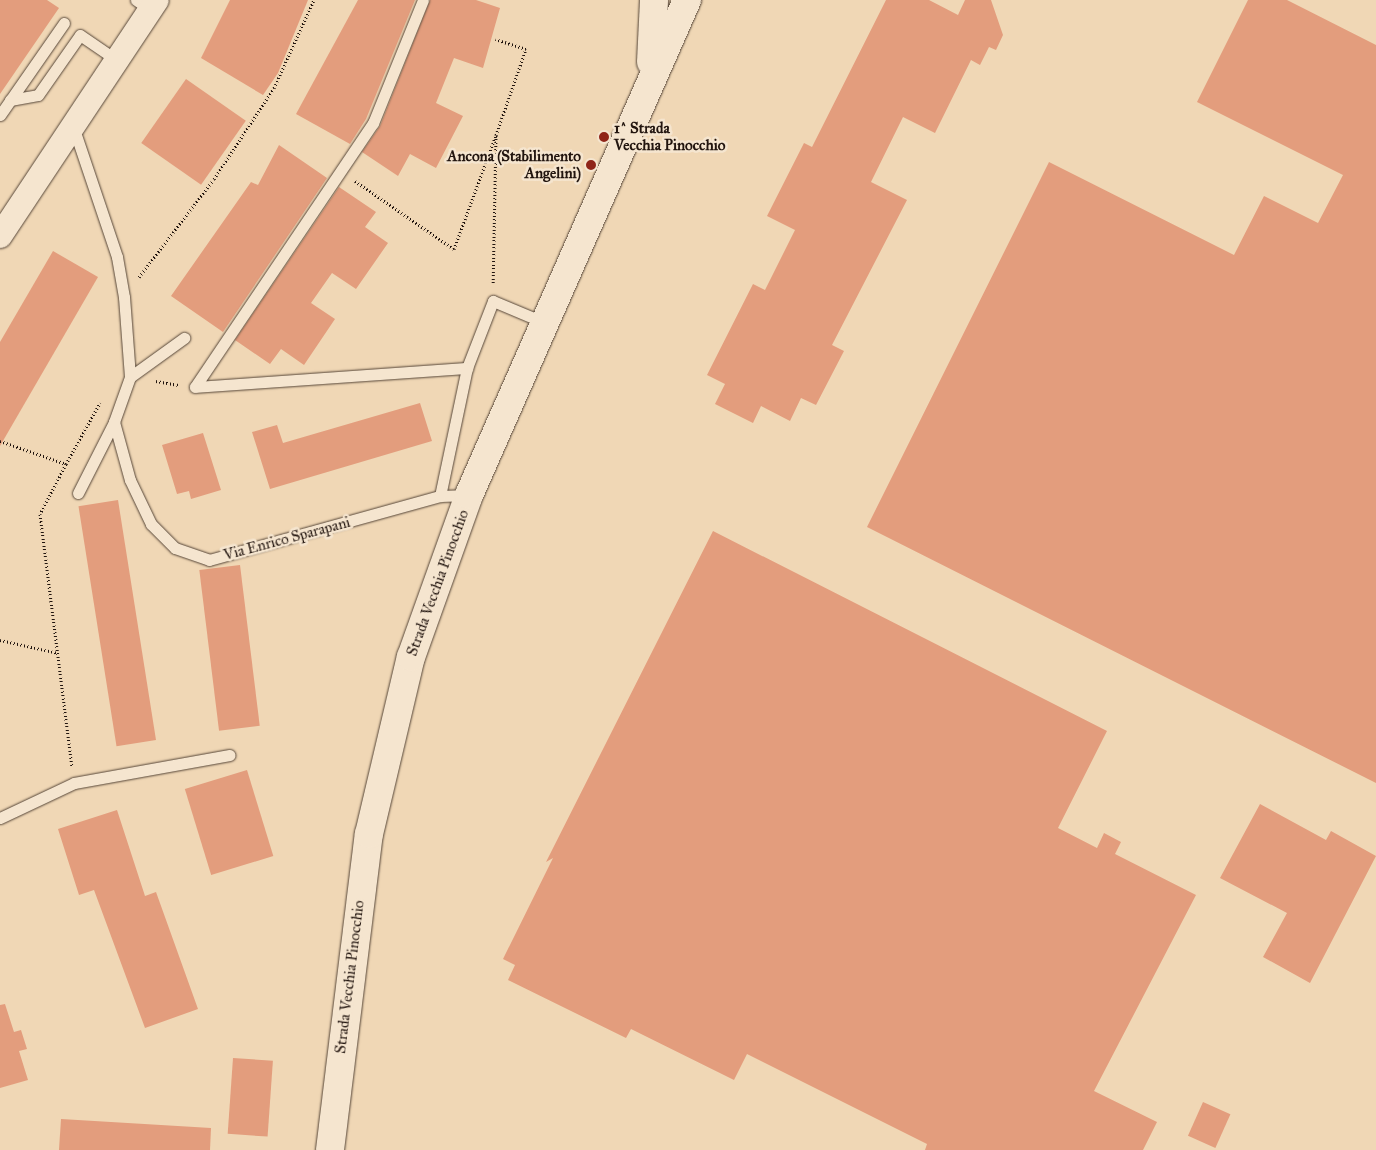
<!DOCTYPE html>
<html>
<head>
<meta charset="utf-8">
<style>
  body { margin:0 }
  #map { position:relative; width:1376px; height:1150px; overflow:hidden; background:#f0d7b5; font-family:"IM FELL Great Primer",serif }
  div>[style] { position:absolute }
  .building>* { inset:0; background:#e39d7d; transform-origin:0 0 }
  .path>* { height:3px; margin-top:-1.5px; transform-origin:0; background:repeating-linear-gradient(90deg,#22150f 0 1px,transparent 0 3.5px) }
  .roads { filter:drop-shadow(0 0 1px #564638) drop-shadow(0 0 1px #564638) }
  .lane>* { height:11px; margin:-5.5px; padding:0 5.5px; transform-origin:5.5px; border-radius:5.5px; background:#f5e5cf }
  .street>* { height:24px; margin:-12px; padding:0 12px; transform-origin:12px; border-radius:12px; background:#f5e5cf }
  .secondary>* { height:28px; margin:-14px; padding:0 14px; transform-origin:14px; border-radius:14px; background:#f5e5cf }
  .dots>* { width:14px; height:14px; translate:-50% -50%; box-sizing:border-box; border:2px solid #f5e5cf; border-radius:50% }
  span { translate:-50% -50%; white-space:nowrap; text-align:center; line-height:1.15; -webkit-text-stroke:5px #f5e5cf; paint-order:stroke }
  .poi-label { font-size:15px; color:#22150f; font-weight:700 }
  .left { translate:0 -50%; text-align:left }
  .right { translate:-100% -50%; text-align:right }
  .street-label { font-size:15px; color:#22150f }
</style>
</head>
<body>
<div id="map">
  <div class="building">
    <div style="clip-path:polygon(0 0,47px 0,59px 8px,0 94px)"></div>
    <div style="clip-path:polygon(230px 0,308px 0,278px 73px,263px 95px,201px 58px)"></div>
    <div style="clip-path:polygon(358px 0,415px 0,366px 119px,350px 144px,296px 114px)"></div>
    <div style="clip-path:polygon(430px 0,476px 0,500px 8px,483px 68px,454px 58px,436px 103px,463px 116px,436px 168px,410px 154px,398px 176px,362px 152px,380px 126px)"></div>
    <div style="clip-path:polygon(886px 0,929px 0,958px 15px,965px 0,991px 0,1003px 35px,996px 50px,989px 47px,980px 65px,971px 60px,935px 133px,903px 117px,871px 182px,907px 200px,832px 345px,844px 351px,816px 405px,801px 398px,790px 421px,761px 406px,753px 423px,715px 404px,725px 384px,707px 375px,753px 284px,765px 290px,795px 230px,767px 216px,804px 143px,812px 147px)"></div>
    <div style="clip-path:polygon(1248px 0,1287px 0,1376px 45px,1376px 783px,867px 527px,1049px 162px,1234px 255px,1264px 196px,1318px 223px,1343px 175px,1197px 102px)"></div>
    <div style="left:186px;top:79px;width:73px;height:78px;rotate:35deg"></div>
    <div style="clip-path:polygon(279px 145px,327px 178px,223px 332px,171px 296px,251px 182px,258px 185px)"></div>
    <div style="clip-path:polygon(339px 187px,376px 212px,365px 227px,388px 243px,356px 289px,332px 273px,311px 303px,335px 319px,304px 365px,281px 349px,270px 364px,235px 340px)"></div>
    <div style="clip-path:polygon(53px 251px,98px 277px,0 446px,0 342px)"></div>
    <div style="clip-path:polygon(420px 403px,432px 441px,270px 489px,252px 432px,277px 425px,283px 443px)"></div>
    <div style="clip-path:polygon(203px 433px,221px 490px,191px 499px,189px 491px,177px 494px,162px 445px)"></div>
    <div style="left:118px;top:500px;width:243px;height:40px;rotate:81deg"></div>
    <div style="clip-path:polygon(713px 531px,1107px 731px,1058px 828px,1097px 848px,1104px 833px,1121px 842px,1115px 854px,1196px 895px,1094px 1091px,1157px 1122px,1143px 1150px,925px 1150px,927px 1144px,747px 1054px,734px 1080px,631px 1029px,626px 1038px,508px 980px,515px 965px,503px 959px,553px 858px,546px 862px)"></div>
    <div style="left:240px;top:565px;width:162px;height:41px;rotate:83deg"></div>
    <div style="left:247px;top:770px;width:90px;height:65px;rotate:73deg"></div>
    <div style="clip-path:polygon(1260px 804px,1326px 840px,1331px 831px,1376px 856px,1310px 983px,1263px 957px,1287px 913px,1220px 878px)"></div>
    <div style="clip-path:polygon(117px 810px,145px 896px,156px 892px,198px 1009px,145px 1028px,94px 890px,79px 895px,58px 829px)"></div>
    <div style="clip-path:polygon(5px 1004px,14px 1032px,21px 1030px,27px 1049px,19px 1051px,28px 1080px,0 1088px,0 1005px)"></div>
    <div style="left:233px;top:1058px;width:40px;height:76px;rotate:4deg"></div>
    <div style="left:1203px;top:1102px;width:30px;height:37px;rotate:24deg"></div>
    <div style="clip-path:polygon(61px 1119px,211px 1128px,210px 1150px,59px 1150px)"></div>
  </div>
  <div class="path">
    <div style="left:496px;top:135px;width:91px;rotate:-70.8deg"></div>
    <div style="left:526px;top:49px;width:32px;rotate:-162deg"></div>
    <div style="left:355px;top:181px;width:120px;rotate:34.5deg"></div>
    <div style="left:454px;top:249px;width:121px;rotate:-69.8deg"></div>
    <div style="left:496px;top:135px;width:150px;rotate:91.1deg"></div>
    <div style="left:139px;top:277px;width:123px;rotate:-52.6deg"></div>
    <div style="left:214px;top:179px;width:109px;rotate:-56.6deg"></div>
    <div style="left:274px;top:88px;width:97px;rotate:-65.6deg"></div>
    <div style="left:156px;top:381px;width:23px;rotate:10deg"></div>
    <div style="left:0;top:441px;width:70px;rotate:19.2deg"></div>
    <div style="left:66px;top:464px;width:56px;rotate:117.5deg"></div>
    <div style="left:40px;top:514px;width:255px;rotate:82.8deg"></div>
    <div style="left:66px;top:464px;width:70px;rotate:-60.9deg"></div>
    <div style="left:0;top:640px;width:59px;rotate:12.6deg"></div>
  </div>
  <div class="roads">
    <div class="lane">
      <div style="left:136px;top:0;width:19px;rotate:35deg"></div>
      <div style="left:423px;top:0;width:133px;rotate:112.1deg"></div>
      <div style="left:373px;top:123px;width:318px;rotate:124deg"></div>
      <div style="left:195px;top:387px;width:273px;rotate:-4deg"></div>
      <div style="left:467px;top:368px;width:72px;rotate:-68.8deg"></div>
      <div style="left:493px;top:301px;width:54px;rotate:22.8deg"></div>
      <div style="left:10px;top:100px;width:28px;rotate:-10deg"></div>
      <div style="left:38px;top:95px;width:73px;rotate:-55deg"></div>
      <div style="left:80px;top:35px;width:46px;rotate:34.4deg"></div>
      <div style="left:0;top:115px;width:112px;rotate:-55.2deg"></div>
      <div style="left:74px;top:129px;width:135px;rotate:71.4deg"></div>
      <div style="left:117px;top:257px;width:41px;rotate:80.1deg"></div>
      <div style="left:124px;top:297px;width:80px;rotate:85.7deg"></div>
      <div style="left:130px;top:377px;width:48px;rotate:109.6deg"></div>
      <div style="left:114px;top:422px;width:60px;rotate:74.6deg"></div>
      <div style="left:130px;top:480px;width:49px;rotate:64.5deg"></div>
      <div style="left:151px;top:524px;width:34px;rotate:45deg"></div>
      <div style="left:175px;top:548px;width:36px;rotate:19deg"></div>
      <div style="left:209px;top:560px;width:240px;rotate:-15.5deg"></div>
      <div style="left:440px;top:496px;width:29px;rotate:-2deg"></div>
      <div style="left:130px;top:377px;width:67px;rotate:-35.8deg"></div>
      <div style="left:78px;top:493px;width:80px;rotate:-63.1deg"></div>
      <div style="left:440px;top:496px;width:131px;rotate:-78.1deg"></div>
      <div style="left:0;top:818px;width:82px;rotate:-25.3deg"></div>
      <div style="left:74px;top:783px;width:158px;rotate:-10.2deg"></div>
    </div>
    <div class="street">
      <div style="left:0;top:236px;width:283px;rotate:-56.4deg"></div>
    </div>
    <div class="secondary">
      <div style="left:651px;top:62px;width:62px;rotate:-87.2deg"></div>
      <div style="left:330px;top:1150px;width:318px;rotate:-83deg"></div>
      <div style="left:369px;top:834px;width:182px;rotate:-76.7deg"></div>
      <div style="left:411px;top:657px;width:172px;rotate:-70.3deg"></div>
      <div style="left:469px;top:495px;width:541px;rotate:-66.23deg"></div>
    </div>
  </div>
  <div class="dots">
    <div style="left:604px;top:137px;background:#8f2418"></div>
    <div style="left:591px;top:165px;background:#8f2418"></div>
  </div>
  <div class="poi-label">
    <span class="left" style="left:614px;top:137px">1^ Strada<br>Vecchia Pinocchio</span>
    <span class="right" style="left:581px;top:165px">Ancona (Stabilimento<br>Angelini)</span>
  </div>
  <div class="street-label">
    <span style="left:287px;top:539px;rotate:-15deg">Via Enrico Sparapani</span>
    <span style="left:438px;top:583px;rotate:-70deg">Strada Vecchia Pinocchio</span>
    <span style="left:350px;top:977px;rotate:-83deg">Strada Vecchia Pinocchio</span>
  </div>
</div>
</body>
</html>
